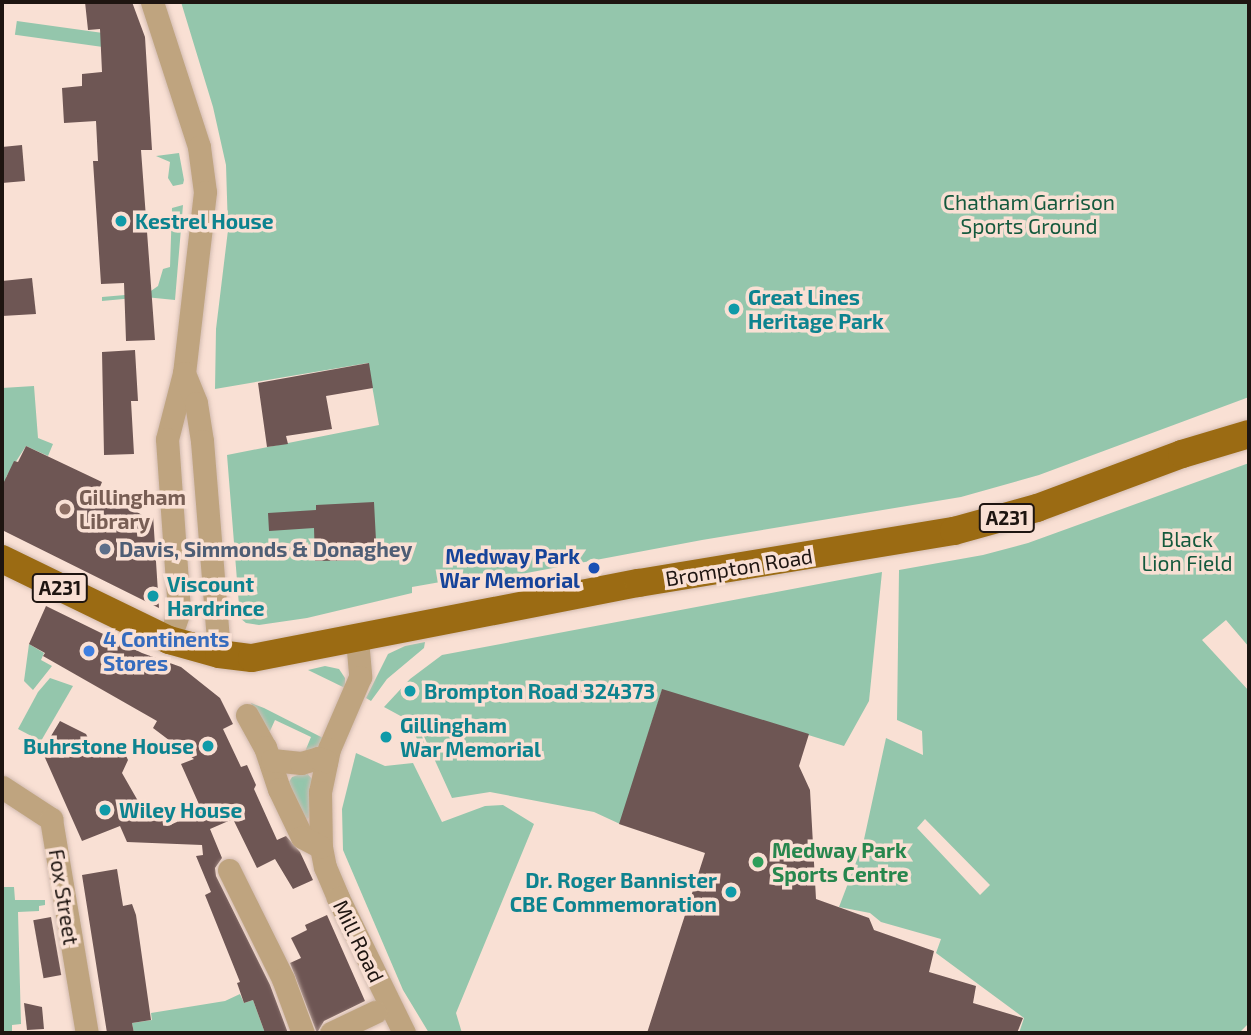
<!DOCTYPE html>
<html>
<head>
<meta charset="utf-8">
<style>
  body { margin:0 }
  #map { position:relative; width:1251px; height:1035px; overflow:hidden; background:#f9e0d4; font-family:"Exo 2",sans-serif }
  div>[style] { position:absolute }
  .green>* { inset:0; background:#94c6ac; transform-origin:0 0 }
  .building>* { inset:0; background:#6e5654; transform-origin:0 0 }
  .roads { filter:drop-shadow(0 0 2px #d2bbb1) drop-shadow(0 0 2px #d2bbb1) }
  .minor>* { height:23px; margin:-11.5px; padding:0 11.5px; transform-origin:11.5px; border-radius:11.5px; background:#bfa47f }
  .major>* { height:28px; margin:-14px; padding:0 14px; transform-origin:14px; border-radius:14px; background:#9b6b13 }
  .dots>* { width:19px; height:19px; translate:-50% -50%; box-sizing:border-box; border:4px solid #f9e0d4; border-radius:50% }
  span { translate:-50% -50%; white-space:nowrap; text-align:center; line-height:1.15; -webkit-text-stroke:7px #f9e0d4; paint-order:stroke }
  .shield-label span { padding:2px 5px; background:#f9e0d4; border:2px solid; border-radius:5px; -webkit-text-stroke-width:0 }
  .shield-label { font-size:19px; color:#1e1511; font-weight:700 }
  .park-label { font-size:21px; color:#14593d }
  .culture-label { font-size:21px; color:#0d838f; font-weight:700 }
  .left { translate:0 -50%; text-align:left }
  .right { translate:-100% -50%; text-align:right }
  .education-label { font-size:21px; color:#785e54; font-weight:700 }
  .service-label { font-size:21px; color:#4e5e75; font-weight:700 }
  .transit-label { font-size:21px; color:#164399; font-weight:700 }
  .street-label { font-size:21px; color:#1e1511 }
  .shop-label { font-size:21px; color:#366cbe; font-weight:700 }
  .leisure-label { font-size:21px; color:#27864d; font-weight:700 }
  .frame { position:absolute; inset:0; border:4px solid #1e1511; pointer-events:none }
</style>
</head>
<body>
<div id="map">
  <div class="green">
    <div style="clip-path:polygon(181px 2px,1249px 2px,1249px 397px,1039px 475px,961px 497px,702px 540px,478px 582px,469px 577px,412px 587px,412px 593px,307px 618px,259px 625px,246px 623px,240px 618px,227px 455px,379px 425px,368px 363px,215px 389px,216px 329px,228px 230px,226px 165px,213px 107px)"></div>
    <div style="left:103px;top:33px;width:14px;height:87px;rotate:98deg"></div>
    <div style="clip-path:polygon(179px 153px,184px 180px,183px 184px,173px 186px,168px 178px,170px 162px,156px 156px)"></div>
    <div style="clip-path:polygon(183px 205px,175px 300px,145px 297px,102px 301px,102px 297px,148px 293px,158px 286px,163px 269px,170px 267px,172px 208px)"></div>
    <div style="clip-path:polygon(34px 386px,38px 438px,53px 444px,48px 456px,26px 446px,6px 477px,6px 490px,2px 488px,2px 388px)"></div>
    <div style="clip-path:polygon(evenodd,1249px 463px,1249px 647px,1226px 620px,1202px 640px,1249px 691px,1249px 1023px,1239px 1033px,1019px 1033px,1024px 1018px,936px 953px,941px 939px,881px 922px,870px 913px,839px 907px,863px 844px,886px 738px,923px 755px,922px 731px,897px 720px,899px 570px,983px 555px,1028px 543px,1249px 463px,925px 819px,990px 885px,980px 895px,917px 828px,925px 819px)"></div>
    <div style="clip-path:polygon(882px 572px,869px 701px,844px 746px,662px 690px,620px 824px,594px 812px,490px 792px,452px 798px,417px 721px,425px 745px,418px 741px,408px 720px,384px 707px,410px 679px,442px 655px)"></div>
    <div style="clip-path:polygon(425px 642px,424px 648px,387px 679px,371px 701px,366px 698px,388px 654px,405px 646px)"></div>
    <div style="clip-path:polygon(29px 644px,44px 653px,41px 660px,52px 666px,33px 690px,24px 681px)"></div>
    <div style="clip-path:polygon(325px 666px,339px 669px,345px 678px,345px 688px,308px 670px)"></div>
    <div style="clip-path:polygon(50px 678px,73px 686px,41px 741px,18px 729px,38px 692px)"></div>
    <div style="clip-path:polygon(251px 703px,264px 708px,325px 739px,321px 747px,304px 754px,311px 737px,275px 720px,270px 731px,264px 733px)"></div>
    <div style="clip-path:polygon(356px 753px,385px 766px,413px 763px,442px 822px,485px 806px,503px 805px,534px 824px,456px 1013px,462px 1033px,429px 1033px,403px 990px,343px 850px,342px 809px)"></div>
    <div style="clip-path:polygon(306px 772px,312px 779px,309px 818px,302px 821px,287px 785px,292px 777px)"></div>
    <div style="clip-path:polygon(2px 887px,14px 887px,15px 900px,45px 900px,45px 905px,39px 906px,39px 911px,18px 912px,21px 1024px,12px 1025px,12px 1033px,2px 1033px)"></div>
    <div style="clip-path:polygon(240px 994px,244px 1003px,253px 1000px,265px 1033px,134px 1033px,132px 1023px,152px 1020px,151px 1013px,225px 1001px)"></div>
  </div>
  <div class="building">
    <div style="clip-path:polygon(85px 2px,132px 2px,145px 37px,152px 150px,141px 150px,155px 340px,126px 341px,124px 283px,101px 284px,93px 161px,98px 161px,96px 121px,64px 123px,62px 88px,82px 86px,82px 74px,102px 72px,100px 29px,88px 30px)"></div>
    <div style="clip-path:polygon(22px 145px,25px 181px,2px 183px,2px 147px)"></div>
    <div style="clip-path:polygon(32px 278px,36px 314px,2px 316px,2px 281px)"></div>
    <div style="clip-path:polygon(135px 350px,138px 401px,131px 401px,134px 454px,104px 455px,102px 352px)"></div>
    <div style="clip-path:polygon(369px 363px,373px 388px,326px 396px,332px 429px,286px 436px,288px 444px,267px 447px,258px 383px)"></div>
    <div style="clip-path:polygon(26px 446px,102px 482px,100px 487px,113px 493px,111px 496px,142px 515px,153px 515px,159px 608px,2px 530px,2px 486px,14px 461px,18px 462px)"></div>
    <div style="clip-path:polygon(374px 502px,377px 560px,315px 561px,314px 528px,269px 531px,268px 513px,316px 510px,316px 505px)"></div>
    <div style="clip-path:polygon(46px 606px,142px 653px,181px 667px,220px 698px,233px 724px,223px 729px,241px 767px,247px 765px,256px 785px,254px 789px,277px 840px,286px 836px,300px 852px,313px 880px,293px 889px,275px 859px,257px 868px,233px 819px,210px 829px,222px 858px,215px 868px,216px 876px,270px 985px,288px 1033px,265px 1033px,253px 1000px,244px 1003px,237px 983px,240px 982px,205px 895px,211px 892px,196px 856px,203px 855px,202px 845px,127px 842px,120px 826px,82px 841px,42px 751px,60px 721px,86px 734px,95px 752px,120px 743px,128px 760px,122px 773px,146px 815px,162px 808px,170px 825px,202px 811px,181px 764px,194px 759px,153px 728px,157px 721px,43px 656px,45px 653px,29px 644px)"></div>
    <div style="clip-path:polygon(662px 689px,809px 734px,799px 766px,810px 790px,816px 899px,869px 918px,874px 930px,934px 951px,929px 972px,976px 986px,973px 1003px,1023px 1018px,1017px 1033px,647px 1033px,705px 853px,619px 824px)"></div>
    <div style="clip-path:polygon(117px 869px,123px 906px,132px 904px,136px 915px,151px 1020px,132px 1023px,134px 1033px,107px 1033px,82px 875px)"></div>
    <div style="clip-path:polygon(327px 915px,365px 1001px,324px 1021px,317px 1033px,290px 963px,301px 958px,291px 938px,307px 930px,305px 925px)"></div>
    <div style="left:51px;top:917px;width:59px;height:18px;rotate:80deg"></div>
    <div style="clip-path:polygon(24px 1003px,42px 1007px,44px 1029px,27px 1030px)"></div>
  </div>
  <div class="roads">
    <div class="minor">
      <div style="left:152px;top:2px;width:152px;rotate:72deg"></div>
      <div style="left:199px;top:147px;width:45px;rotate:82.4deg"></div>
      <div style="left:205px;top:192px;width:182px;rotate:96.6deg"></div>
      <div style="left:184px;top:373px;width:68px;rotate:104.4deg"></div>
      <div style="left:167px;top:439px;width:172px;rotate:86deg"></div>
      <div style="left:179px;top:611px;width:31px;rotate:109deg"></div>
      <div style="left:184px;top:373px;width:32px;rotate:68deg"></div>
      <div style="left:196px;top:403px;width:38px;rotate:81deg"></div>
      <div style="left:202px;top:441px;width:214px;rotate:85.4deg"></div>
      <div style="left:357px;top:639px;width:38px;rotate:85deg"></div>
      <div style="left:360px;top:677px;width:78px;rotate:113.3deg"></div>
      <div style="left:329px;top:749px;width:44px;rotate:101.8deg"></div>
      <div style="left:320px;top:792px;width:55px;rotate:89deg"></div>
      <div style="left:321px;top:847px;width:20px;rotate:79deg"></div>
      <div style="left:325px;top:867px;width:34px;rotate:67deg"></div>
      <div style="left:338px;top:898px;width:150px;rotate:63.9deg"></div>
      <div style="left:247px;top:715px;width:37px;rotate:61deg"></div>
      <div style="left:265px;top:747px;width:44px;rotate:71.6deg"></div>
      <div style="left:279px;top:789px;width:53px;rotate:64.4deg"></div>
      <div style="left:302px;top:837px;width:21px;rotate:28deg"></div>
      <div style="left:272px;top:760px;width:29px;rotate:6deg"></div>
      <div style="left:301px;top:763px;width:18px;rotate:-16deg"></div>
      <div style="left:318px;top:758px;width:9px;rotate:21deg"></div>
      <div style="left:2px;top:787px;width:59px;rotate:33.1deg"></div>
      <div style="left:51px;top:819px;width:217px;rotate:80.5deg"></div>
      <div style="left:229px;top:870px;width:122px;rotate:63.6deg"></div>
      <div style="left:283px;top:979px;width:58px;rotate:69.7deg"></div>
      <div style="left:331px;top:1033px;width:49px;rotate:-25.5deg"></div>
    </div>
    <div class="major">
      <div style="left:2px;top:559px;width:186px;rotate:25.9deg"></div>
      <div style="left:169px;top:640px;width:52px;rotate:15.6deg"></div>
      <div style="left:219px;top:654px;width:33px;rotate:7deg"></div>
      <div style="left:252px;top:658px;width:394px;rotate:-11deg"></div>
      <div style="left:639px;top:583px;width:319px;rotate:-9.4deg"></div>
      <div style="left:954px;top:531px;width:86px;rotate:-15.5deg"></div>
      <div style="left:1037px;top:508px;width:155px;rotate:-20.4deg"></div>
      <div style="left:1182px;top:454px;width:70px;rotate:-16.6deg"></div>
    </div>
  </div>
  <div class="dots">
    <div style="left:121px;top:221px;background:#0f9aa8"></div>
    <div style="left:734px;top:309px;background:#0f9aa8"></div>
    <div style="left:65px;top:509px;background:#8d6e63"></div>
    <div style="left:105px;top:549px;background:#5c6f8a"></div>
    <div style="left:594px;top:568px;background:#1a4fb4"></div>
    <div style="left:153px;top:596px;background:#0f9aa8"></div>
    <div style="left:89px;top:651px;background:#3f7fe0"></div>
    <div style="left:410px;top:691px;background:#0f9aa8"></div>
    <div style="left:386px;top:737px;background:#0f9aa8"></div>
    <div style="left:208px;top:746px;background:#0f9aa8"></div>
    <div style="left:105px;top:810px;background:#0f9aa8"></div>
    <div style="left:758px;top:862px;background:#2e9e5b"></div>
    <div style="left:731px;top:892px;background:#0f9aa8"></div>
  </div>
  <div class="shield-label">
    <span style="left:1007px;top:518px">A231</span>
    <span style="left:60px;top:588px">A231</span>
  </div>
  <div class="park-label">
    <span style="left:1029px;top:214px">Chatham Garrison<br>Sports Ground</span>
    <span style="left:1187px;top:551px">Black<br>Lion Field</span>
  </div>
  <div class="culture-label">
    <span class="left" style="left:135px;top:221px">Kestrel House</span>
    <span class="left" style="left:748px;top:309px">Great Lines<br>Heritage Park</span>
    <span class="left" style="left:167px;top:596px">Viscount<br>Hardrince</span>
    <span class="left" style="left:424px;top:691px">Brompton Road 324373</span>
    <span class="left" style="left:400px;top:737px">Gillingham<br>War Memorial</span>
    <span class="right" style="left:194px;top:746px">Buhrstone House</span>
    <span class="left" style="left:119px;top:810px">Wiley House</span>
    <span class="right" style="left:717px;top:892px">Dr. Roger Bannister<br>CBE Commemoration</span>
  </div>
  <div class="education-label">
    <span class="left" style="left:79px;top:509px">Gillingham<br>Library</span>
  </div>
  <div class="service-label">
    <span class="left" style="left:119px;top:549px">Davis, Simmonds &amp; Donaghey</span>
  </div>
  <div class="transit-label">
    <span class="right" style="left:580px;top:568px">Medway Park<br>War Memorial</span>
  </div>
  <div class="street-label">
    <span style="left:739px;top:567px;rotate:-9deg">Brompton Road</span>
    <span style="left:64px;top:897px;rotate:81deg">Fox Street</span>
    <span style="left:359px;top:941px;rotate:64deg">Mill Road</span>
  </div>
  <div class="shop-label">
    <span class="left" style="left:103px;top:651px">4 Continents<br>Stores</span>
  </div>
  <div class="leisure-label">
    <span class="left" style="left:772px;top:862px">Medway Park<br>Sports Centre</span>
  </div>
  <div class="frame"></div>
</div>
</body>
</html>
